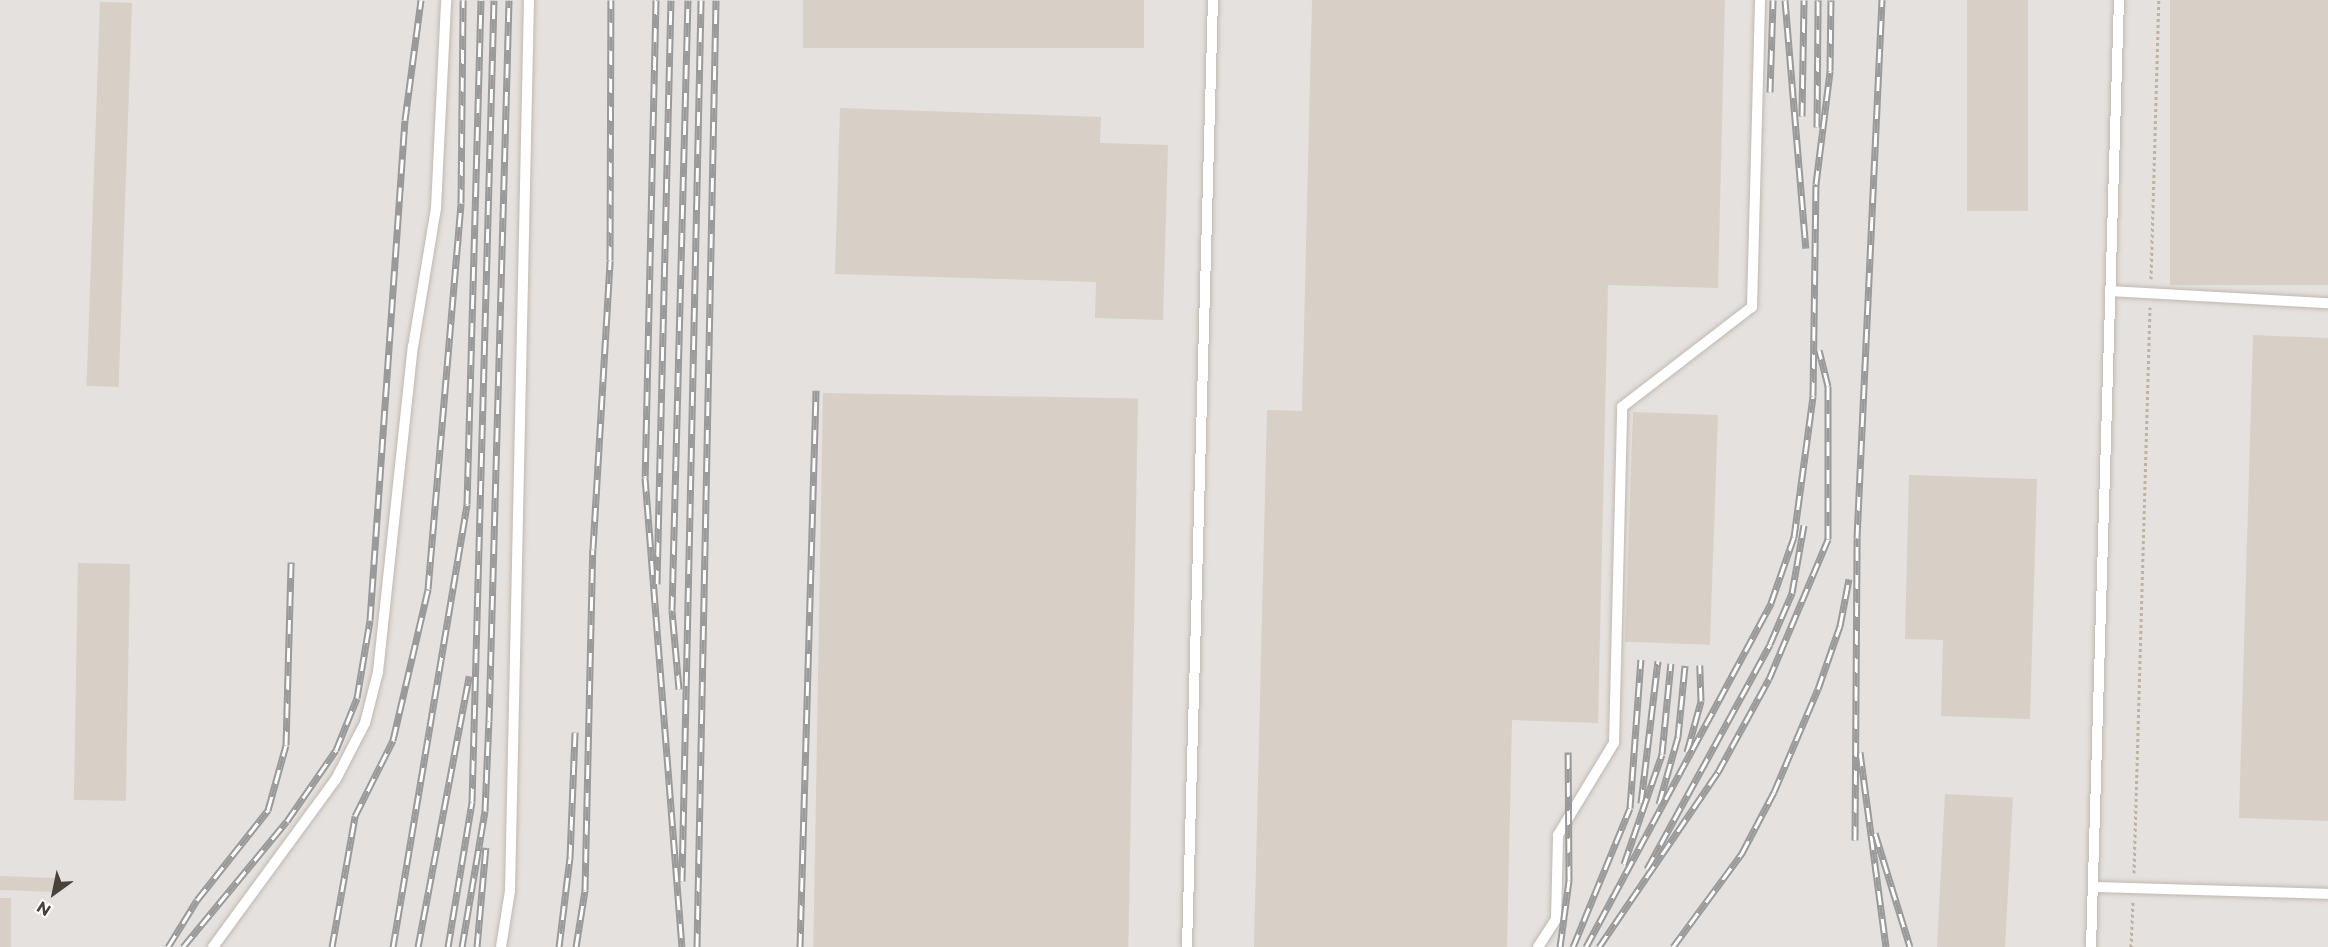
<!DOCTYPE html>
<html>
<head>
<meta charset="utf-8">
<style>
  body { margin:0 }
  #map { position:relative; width:2328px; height:947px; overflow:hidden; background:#f5f1ed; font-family:Montserrat,sans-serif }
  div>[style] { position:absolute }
  .industrial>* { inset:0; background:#e5e1de; transform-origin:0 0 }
  .building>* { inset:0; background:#d8cfc6; transform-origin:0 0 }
  .path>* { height:3px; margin-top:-1.5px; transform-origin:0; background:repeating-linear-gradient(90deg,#c0b2a2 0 3px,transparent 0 6px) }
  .roads { filter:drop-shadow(0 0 2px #c0b8b0) drop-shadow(0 0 2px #c0b8b0) }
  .lane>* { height:10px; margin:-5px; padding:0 5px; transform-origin:5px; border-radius:5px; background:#fff }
  .rail>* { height:7px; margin-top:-3.5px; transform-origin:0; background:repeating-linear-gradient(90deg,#fff 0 14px,#9a9a9a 0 28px); box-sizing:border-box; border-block:2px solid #9a9a9a }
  span { translate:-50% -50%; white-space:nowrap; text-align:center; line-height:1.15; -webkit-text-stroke:5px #fff; paint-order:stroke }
  .north { position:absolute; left:24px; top:863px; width:60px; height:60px; -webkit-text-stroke:4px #fff; paint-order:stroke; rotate:213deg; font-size:16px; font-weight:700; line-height:24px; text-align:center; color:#49423b }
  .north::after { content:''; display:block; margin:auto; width:21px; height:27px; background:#49423b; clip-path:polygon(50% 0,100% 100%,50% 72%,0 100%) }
</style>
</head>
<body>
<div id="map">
  <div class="industrial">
    <div style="left:0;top:0;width:2328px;height:947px"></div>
  </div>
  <div class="building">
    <div style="left:803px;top:0;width:341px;height:48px"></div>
    <div style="clip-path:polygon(1312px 0,1725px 0,1718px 288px,1608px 285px,1598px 723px,1512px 720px,1507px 947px,1254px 947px,1267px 410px,1302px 411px)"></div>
    <div style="left:1967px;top:0;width:61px;height:211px"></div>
    <div style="left:2170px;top:0;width:158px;height:285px"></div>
    <div style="left:100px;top:2px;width:32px;height:384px;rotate:2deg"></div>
    <div style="clip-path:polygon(840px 108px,1101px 117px,1100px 143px,1168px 145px,1163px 320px,1095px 318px,1096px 282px,835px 274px)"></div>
    <div style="clip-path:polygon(2253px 335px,2328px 338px,2328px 821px,2239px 818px)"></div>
    <div style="left:823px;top:393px;width:315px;height:554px;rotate:1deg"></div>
    <div style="left:1633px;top:412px;width:85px;height:230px;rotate:2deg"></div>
    <div style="clip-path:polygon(1909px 475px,2037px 479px,2030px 719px,1941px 716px,1943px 640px,1905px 639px)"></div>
    <div style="left:78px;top:563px;width:52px;height:237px;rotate:1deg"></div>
    <div style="left:1945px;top:794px;width:68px;height:153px;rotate:3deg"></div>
    <div style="left:0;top:876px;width:56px;height:14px;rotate:2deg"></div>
    <div style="left:0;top:898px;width:11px;height:49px"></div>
  </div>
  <div class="path">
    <div style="left:2151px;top:279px;width:279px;rotate:-88.4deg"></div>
    <div style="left:2134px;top:873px;width:566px;rotate:-88.38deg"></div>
    <div style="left:2131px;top:947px;width:46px;rotate:-87.5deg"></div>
  </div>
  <div class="roads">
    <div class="lane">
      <div style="left:2110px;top:291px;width:218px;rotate:3.2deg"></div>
      <div style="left:2093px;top:887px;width:235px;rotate:1.7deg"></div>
      <div style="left:213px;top:947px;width:208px;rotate:-53.8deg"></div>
      <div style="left:336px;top:779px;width:63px;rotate:-62.6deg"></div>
      <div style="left:365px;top:723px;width:53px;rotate:-75.7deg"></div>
      <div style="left:378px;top:672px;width:327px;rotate:-83.9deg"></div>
      <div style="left:413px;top:347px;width:141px;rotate:-80.6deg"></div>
      <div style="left:436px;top:208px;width:208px;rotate:-87.2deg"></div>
      <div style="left:501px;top:947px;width:57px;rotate:-80.9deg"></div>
      <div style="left:510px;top:891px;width:891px;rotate:-88.78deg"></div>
      <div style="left:1187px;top:947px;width:947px;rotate:-88.43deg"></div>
      <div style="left:1538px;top:947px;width:33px;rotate:-57deg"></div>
      <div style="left:1556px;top:919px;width:84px;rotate:-88.6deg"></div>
      <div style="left:1558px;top:835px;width:108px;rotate:-58.7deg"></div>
      <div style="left:1614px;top:743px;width:336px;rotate:-88.6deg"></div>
      <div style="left:1622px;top:407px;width:164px;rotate:-37.6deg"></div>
      <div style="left:1752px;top:307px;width:307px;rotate:-88.5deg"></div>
      <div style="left:2091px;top:947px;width:947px;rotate:-88.31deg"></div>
    </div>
  </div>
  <div class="rail">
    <div style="left:656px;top:0;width:477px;rotate:91.3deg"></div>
    <div style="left:645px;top:477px;width:471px;rotate:85.5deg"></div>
    <div style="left:1785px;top:0;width:249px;rotate:85.2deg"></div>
    <div style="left:1770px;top:92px;width:92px;rotate:-88.1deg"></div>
    <div style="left:1802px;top:116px;width:116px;rotate:-89deg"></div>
    <div style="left:1817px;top:127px;width:127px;rotate:-89.5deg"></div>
    <div style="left:657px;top:584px;width:584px;rotate:-88.63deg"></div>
    <div style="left:679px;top:689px;width:79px;rotate:-95.1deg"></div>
    <div style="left:672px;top:610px;width:610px;rotate:-88.5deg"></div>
    <div style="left:1687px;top:752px;width:53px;rotate:-74.6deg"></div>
    <div style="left:1701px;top:701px;width:36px;rotate:-92deg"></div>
    <div style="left:1860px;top:752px;width:197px;rotate:82.4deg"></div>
    <div style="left:1641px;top:803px;width:143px;rotate:-83.2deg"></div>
    <div style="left:1659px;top:804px;width:70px;rotate:-74.2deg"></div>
    <div style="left:1678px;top:737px;width:72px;rotate:-84.4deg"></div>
    <div style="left:1875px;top:833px;width:119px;rotate:72.9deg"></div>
    <div style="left:1855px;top:840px;width:302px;rotate:-89.6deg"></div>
    <div style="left:1857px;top:538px;width:539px;rotate:-87.34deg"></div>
    <div style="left:1624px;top:864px;width:116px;rotate:-70.9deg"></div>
    <div style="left:1662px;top:754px;width:91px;rotate:-84.4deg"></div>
    <div style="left:1647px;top:869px;width:256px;rotate:-61.3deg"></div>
    <div style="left:1770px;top:644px;width:56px;rotate:-66.7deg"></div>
    <div style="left:1792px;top:593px;width:69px;rotate:-80deg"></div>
    <div style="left:682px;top:881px;width:881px;rotate:-88.76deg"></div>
    <div style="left:168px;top:947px;width:55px;rotate:-58.3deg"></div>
    <div style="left:197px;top:900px;width:115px;rotate:-51.7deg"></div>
    <div style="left:268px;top:810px;width:67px;rotate:-74.5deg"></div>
    <div style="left:286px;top:745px;width:183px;rotate:-88.4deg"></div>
    <div style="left:183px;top:947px;width:163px;rotate:-50.5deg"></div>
    <div style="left:287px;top:821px;width:86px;rotate:-55.4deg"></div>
    <div style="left:336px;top:750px;width:56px;rotate:-68deg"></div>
    <div style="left:357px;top:698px;width:79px;rotate:-80.5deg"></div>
    <div style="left:370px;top:620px;width:501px;rotate:-86deg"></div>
    <div style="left:405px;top:120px;width:121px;rotate:-82.4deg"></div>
    <div style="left:332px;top:947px;width:133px;rotate:-80deg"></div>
    <div style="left:355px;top:816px;width:85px;rotate:-63.4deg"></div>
    <div style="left:393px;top:740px;width:155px;rotate:-76.9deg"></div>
    <div style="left:428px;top:589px;width:387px;rotate:-85.1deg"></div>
    <div style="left:461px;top:203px;width:203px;rotate:-89.4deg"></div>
    <div style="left:393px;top:947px;width:449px;rotate:-80.5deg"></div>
    <div style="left:467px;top:504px;width:504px;rotate:-88.41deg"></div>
    <div style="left:418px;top:947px;width:276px;rotate:-79.3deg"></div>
    <div style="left:448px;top:947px;width:147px;rotate:-80.6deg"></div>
    <div style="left:472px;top:802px;width:802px;rotate:-88.43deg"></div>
    <div style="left:462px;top:947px;width:138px;rotate:-80.4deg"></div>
    <div style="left:485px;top:811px;width:90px;rotate:-87.5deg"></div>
    <div style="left:489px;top:721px;width:721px;rotate:-88.41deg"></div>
    <div style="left:477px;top:947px;width:100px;rotate:-84.9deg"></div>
    <div style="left:559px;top:947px;width:90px;rotate:-83deg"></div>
    <div style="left:570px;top:858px;width:126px;rotate:-87.7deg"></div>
    <div style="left:576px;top:947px;width:58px;rotate:-81deg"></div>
    <div style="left:585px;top:890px;width:341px;rotate:-88.7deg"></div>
    <div style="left:593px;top:549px;width:289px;rotate:-86.6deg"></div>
    <div style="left:610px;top:260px;width:260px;rotate:-89.8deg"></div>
    <div style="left:697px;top:947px;width:947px;rotate:-88.85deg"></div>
    <div style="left:800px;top:947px;width:557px;rotate:-88.35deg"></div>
    <div style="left:1560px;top:947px;width:68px;rotate:-82.3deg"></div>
    <div style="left:1569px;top:880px;width:128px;rotate:-90.4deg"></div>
    <div style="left:1573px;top:947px;width:150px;rotate:-67.7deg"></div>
    <div style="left:1630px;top:808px;width:149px;rotate:-85.8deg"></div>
    <div style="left:1586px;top:947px;width:391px;rotate:-61.7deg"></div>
    <div style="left:1771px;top:603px;width:70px;rotate:-70.8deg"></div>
    <div style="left:1794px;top:537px;width:142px;rotate:-82.3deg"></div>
    <div style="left:1813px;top:396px;width:212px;rotate:-89.2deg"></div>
    <div style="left:1816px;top:184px;width:114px;rotate:-82.9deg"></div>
    <div style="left:1830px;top:71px;width:71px;rotate:-89.2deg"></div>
    <div style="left:1599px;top:947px;width:212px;rotate:-55.8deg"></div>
    <div style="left:1718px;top:772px;width:106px;rotate:-61.3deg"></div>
    <div style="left:1769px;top:679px;width:152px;rotate:-67.1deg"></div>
    <div style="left:1828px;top:539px;width:153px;rotate:-90deg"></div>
    <div style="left:1828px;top:386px;width:37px;rotate:-104deg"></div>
    <div style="left:1673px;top:947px;width:117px;rotate:-53.7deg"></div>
    <div style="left:1742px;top:853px;width:69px;rotate:-62.3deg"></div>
    <div style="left:1774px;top:792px;width:112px;rotate:-66.9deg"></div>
    <div style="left:1818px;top:689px;width:67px;rotate:-70.8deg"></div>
    <div style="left:1840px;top:626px;width:48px;rotate:-79.2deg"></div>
  </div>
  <div class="north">N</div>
</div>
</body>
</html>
